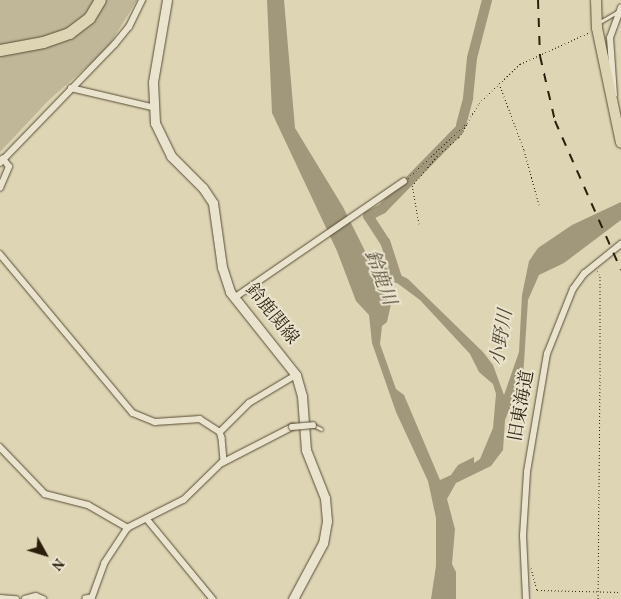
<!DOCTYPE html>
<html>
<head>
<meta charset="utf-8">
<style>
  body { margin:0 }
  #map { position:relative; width:621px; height:599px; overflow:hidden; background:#ded5b5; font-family:Vollkorn,"Noto Serif JP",serif }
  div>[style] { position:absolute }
  .green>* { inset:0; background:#c0b698 }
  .water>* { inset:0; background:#a1977b }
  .river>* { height:10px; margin:-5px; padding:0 5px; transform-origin:5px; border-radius:5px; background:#a1977b }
  .path>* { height:1px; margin-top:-0.5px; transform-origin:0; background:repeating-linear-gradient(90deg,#2c1e0a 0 1px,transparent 0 3.5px) }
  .roads { filter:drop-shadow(0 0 1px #584c35) drop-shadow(0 0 1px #584c35) }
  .service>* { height:3px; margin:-1.5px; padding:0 1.5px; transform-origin:1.5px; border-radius:1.5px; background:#eae4cf }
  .minor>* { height:5.5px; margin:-2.75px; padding:0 2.75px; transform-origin:2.75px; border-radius:2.75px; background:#eae4cf }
  .secondary>* { height:9px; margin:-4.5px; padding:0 4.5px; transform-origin:4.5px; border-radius:4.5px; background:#eae4cf }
  .trunk>* { height:10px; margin:-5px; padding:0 5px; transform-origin:5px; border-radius:5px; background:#ded5b5 }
  .motorway>* { height:11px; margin:-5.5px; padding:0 5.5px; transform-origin:5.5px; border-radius:5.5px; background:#ded5b5 }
  .rail>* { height:2px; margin-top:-1px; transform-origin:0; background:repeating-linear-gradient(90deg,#2c1e0a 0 9px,transparent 0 18px) }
  .bridges { filter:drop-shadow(0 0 1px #584c35) drop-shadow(0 0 1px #584c35) }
  .minor-bridge>* { height:5.5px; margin:-2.75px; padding:0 2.75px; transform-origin:2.75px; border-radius:2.75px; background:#eae4cf }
  span { translate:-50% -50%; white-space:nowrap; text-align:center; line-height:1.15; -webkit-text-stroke:4px #eae4cf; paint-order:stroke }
  .street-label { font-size:18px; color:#2c1e0a }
  .water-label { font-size:19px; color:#554832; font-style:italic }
  .north { position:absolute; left:20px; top:529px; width:50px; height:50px; -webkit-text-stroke:4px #eae4cf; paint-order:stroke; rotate:129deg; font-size:14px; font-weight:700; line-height:20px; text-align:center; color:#2c1e0a }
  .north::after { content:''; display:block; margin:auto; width:18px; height:22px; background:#2c1e0a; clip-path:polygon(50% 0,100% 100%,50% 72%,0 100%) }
</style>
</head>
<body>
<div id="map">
  <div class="green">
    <div style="clip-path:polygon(0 0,137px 0,107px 49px,49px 100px,0 152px)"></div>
  </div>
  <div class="water">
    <div style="clip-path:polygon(evenodd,267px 0,284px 0,295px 128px,343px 207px,369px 259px,408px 279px,483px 352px,493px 365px,504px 395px,519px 352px,522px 295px,529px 261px,538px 248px,572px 225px,621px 202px,621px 220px,564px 263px,539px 275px,528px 300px,523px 378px,505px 420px,503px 450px,491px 466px,456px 483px,447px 499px,455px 529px,452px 564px,456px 572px,456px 599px,431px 599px,436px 566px,436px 518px,428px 481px,396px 412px,372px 343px,369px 315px,356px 301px,337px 251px,272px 113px,267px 0,379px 275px,393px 280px,420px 300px,470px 354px,479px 372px,493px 384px,496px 394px,493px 428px,480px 459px,474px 463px,474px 457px,458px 465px,451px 475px,440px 480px,404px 395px,396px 389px,380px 344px,382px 326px,387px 322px,391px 304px,383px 293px,379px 275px)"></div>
  </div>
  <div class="river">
    <div style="left:461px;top:125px;width:28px;rotate:-75deg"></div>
    <div style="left:468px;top:98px;width:40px;rotate:-84.3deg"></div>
    <div style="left:472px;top:58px;width:60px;rotate:-75.5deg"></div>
    <div style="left:397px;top:278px;width:38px;rotate:-108deg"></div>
    <div style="left:385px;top:242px;width:31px;rotate:-123deg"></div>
    <div style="left:368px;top:216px;width:16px;rotate:-27deg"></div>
    <div style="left:382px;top:209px;width:110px;rotate:-45.7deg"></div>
  </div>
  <div class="path">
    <div style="left:499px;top:83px;width:72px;rotate:69.5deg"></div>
    <div style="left:524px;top:150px;width:57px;rotate:74.7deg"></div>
    <div style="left:408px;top:178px;width:81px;rotate:-43deg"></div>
    <div style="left:467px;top:123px;width:23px;rotate:-59deg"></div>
    <div style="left:479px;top:103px;width:57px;rotate:-43.6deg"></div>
    <div style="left:520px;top:64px;width:77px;rotate:-24.6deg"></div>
    <div style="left:419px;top:224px;width:39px;rotate:-100deg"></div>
    <div style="left:412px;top:186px;width:39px;rotate:-50deg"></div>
    <div style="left:437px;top:156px;width:29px;rotate:-41deg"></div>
    <div style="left:459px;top:137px;width:15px;rotate:-58deg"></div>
    <div style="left:597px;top:271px;width:6px;rotate:59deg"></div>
    <div style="left:600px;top:276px;width:98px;rotate:90deg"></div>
    <div style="left:600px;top:374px;width:225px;rotate:90.5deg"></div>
    <div style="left:531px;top:568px;width:23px;rotate:75deg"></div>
    <div style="left:537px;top:590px;width:84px;rotate:1.4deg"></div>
  </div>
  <div class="roads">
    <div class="service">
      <div style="left:598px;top:23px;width:22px;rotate:-30deg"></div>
      <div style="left:313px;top:425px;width:9px;rotate:27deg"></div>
    </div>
    <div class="minor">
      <div style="left:71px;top:88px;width:83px;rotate:13.2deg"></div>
      <div style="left:614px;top:95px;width:57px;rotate:-94deg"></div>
      <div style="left:610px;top:38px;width:32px;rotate:-70deg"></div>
      <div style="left:0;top:163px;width:165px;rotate:-46deg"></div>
      <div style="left:115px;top:44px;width:22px;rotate:-51deg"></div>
      <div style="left:129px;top:27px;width:30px;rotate:-64deg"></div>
      <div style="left:0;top:188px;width:23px;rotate:-67deg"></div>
      <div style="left:9px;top:167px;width:10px;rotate:-127deg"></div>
      <div style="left:0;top:254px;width:207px;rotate:50.1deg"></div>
      <div style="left:133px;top:413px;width:24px;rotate:22deg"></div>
      <div style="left:155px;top:422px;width:45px;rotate:-3.8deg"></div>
      <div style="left:200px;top:419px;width:24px;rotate:33deg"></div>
      <div style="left:220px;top:432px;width:6px;rotate:72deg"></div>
      <div style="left:222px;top:438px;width:23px;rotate:85deg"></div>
      <div style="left:224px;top:461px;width:56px;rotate:135.7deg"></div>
      <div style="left:184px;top:500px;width:63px;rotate:153.4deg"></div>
      <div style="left:128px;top:528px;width:42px;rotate:123.3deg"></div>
      <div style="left:105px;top:563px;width:37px;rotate:110deg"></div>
      <div style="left:92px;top:598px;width:6px;rotate:171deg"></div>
      <div style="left:234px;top:298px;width:206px;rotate:-34.5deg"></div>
      <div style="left:220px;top:432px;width:41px;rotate:-45deg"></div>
      <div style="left:249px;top:403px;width:55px;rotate:-30.8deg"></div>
      <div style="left:0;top:447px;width:65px;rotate:46.2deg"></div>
      <div style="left:45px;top:494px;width:44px;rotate:14.3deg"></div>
      <div style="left:88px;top:505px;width:46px;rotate:29.9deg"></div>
      <div style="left:222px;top:463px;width:79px;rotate:-27.2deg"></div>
      <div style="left:147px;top:519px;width:104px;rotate:50.5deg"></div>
      <div style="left:0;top:598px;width:16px;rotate:4deg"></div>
      <div style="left:25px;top:599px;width:11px;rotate:-15deg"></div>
      <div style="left:36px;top:596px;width:8px;rotate:23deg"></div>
      <div style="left:526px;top:599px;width:63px;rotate:-92.7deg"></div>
      <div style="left:523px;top:536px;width:64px;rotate:-86.4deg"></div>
      <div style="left:527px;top:472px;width:120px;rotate:-80.4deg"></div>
      <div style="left:547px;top:354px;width:70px;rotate:-68.2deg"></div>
      <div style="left:573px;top:289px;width:19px;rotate:-54deg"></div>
      <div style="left:584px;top:274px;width:48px;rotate:-39deg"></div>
    </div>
    <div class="secondary">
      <div style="left:167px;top:0;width:83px;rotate:99.7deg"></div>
      <div style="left:153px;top:82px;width:41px;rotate:87.2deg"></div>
      <div style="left:155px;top:123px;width:37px;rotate:64deg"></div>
      <div style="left:171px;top:156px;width:45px;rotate:45deg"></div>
      <div style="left:203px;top:188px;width:18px;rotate:56deg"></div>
      <div style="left:213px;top:203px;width:65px;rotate:82deg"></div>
      <div style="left:222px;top:267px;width:26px;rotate:72deg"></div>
      <div style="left:230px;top:292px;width:106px;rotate:51.5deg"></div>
      <div style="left:296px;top:375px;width:22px;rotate:74deg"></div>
      <div style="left:302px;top:396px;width:54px;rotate:85.8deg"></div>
      <div style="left:306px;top:450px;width:52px;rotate:68.4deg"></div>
      <div style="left:325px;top:498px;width:23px;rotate:85deg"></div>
      <div style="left:327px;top:521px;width:22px;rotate:100deg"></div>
      <div style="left:323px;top:543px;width:64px;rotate:118.2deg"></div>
    </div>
    <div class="trunk">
      <div style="left:596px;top:0;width:28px;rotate:88deg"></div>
      <div style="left:597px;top:28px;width:117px;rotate:78.2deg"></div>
    </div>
    <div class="motorway">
      <div style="left:0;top:50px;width:44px;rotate:-10.5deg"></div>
      <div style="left:43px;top:42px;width:28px;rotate:-19deg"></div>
      <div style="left:69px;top:33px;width:25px;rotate:-37deg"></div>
      <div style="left:89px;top:18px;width:21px;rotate:-59deg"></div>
    </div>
  </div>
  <div class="rail">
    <div style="left:538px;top:0;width:56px;rotate:88deg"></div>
    <div style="left:540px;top:56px;width:67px;rotate:77deg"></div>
    <div style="left:555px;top:121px;width:163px;rotate:66.1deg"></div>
  </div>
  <div class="bridges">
    <div class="minor-bridge">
      <div style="left:292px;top:427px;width:21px;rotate:-5deg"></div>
    </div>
  </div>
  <div class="street-label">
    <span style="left:271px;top:315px;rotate:51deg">鈴鹿関線</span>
    <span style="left:523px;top:406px;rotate:-80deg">旧東海道</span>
  </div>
  <div class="water-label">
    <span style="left:379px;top:278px;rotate:70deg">鈴鹿川</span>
    <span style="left:503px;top:338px;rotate:-81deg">小野川</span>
  </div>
  <div class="north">N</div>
</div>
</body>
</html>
